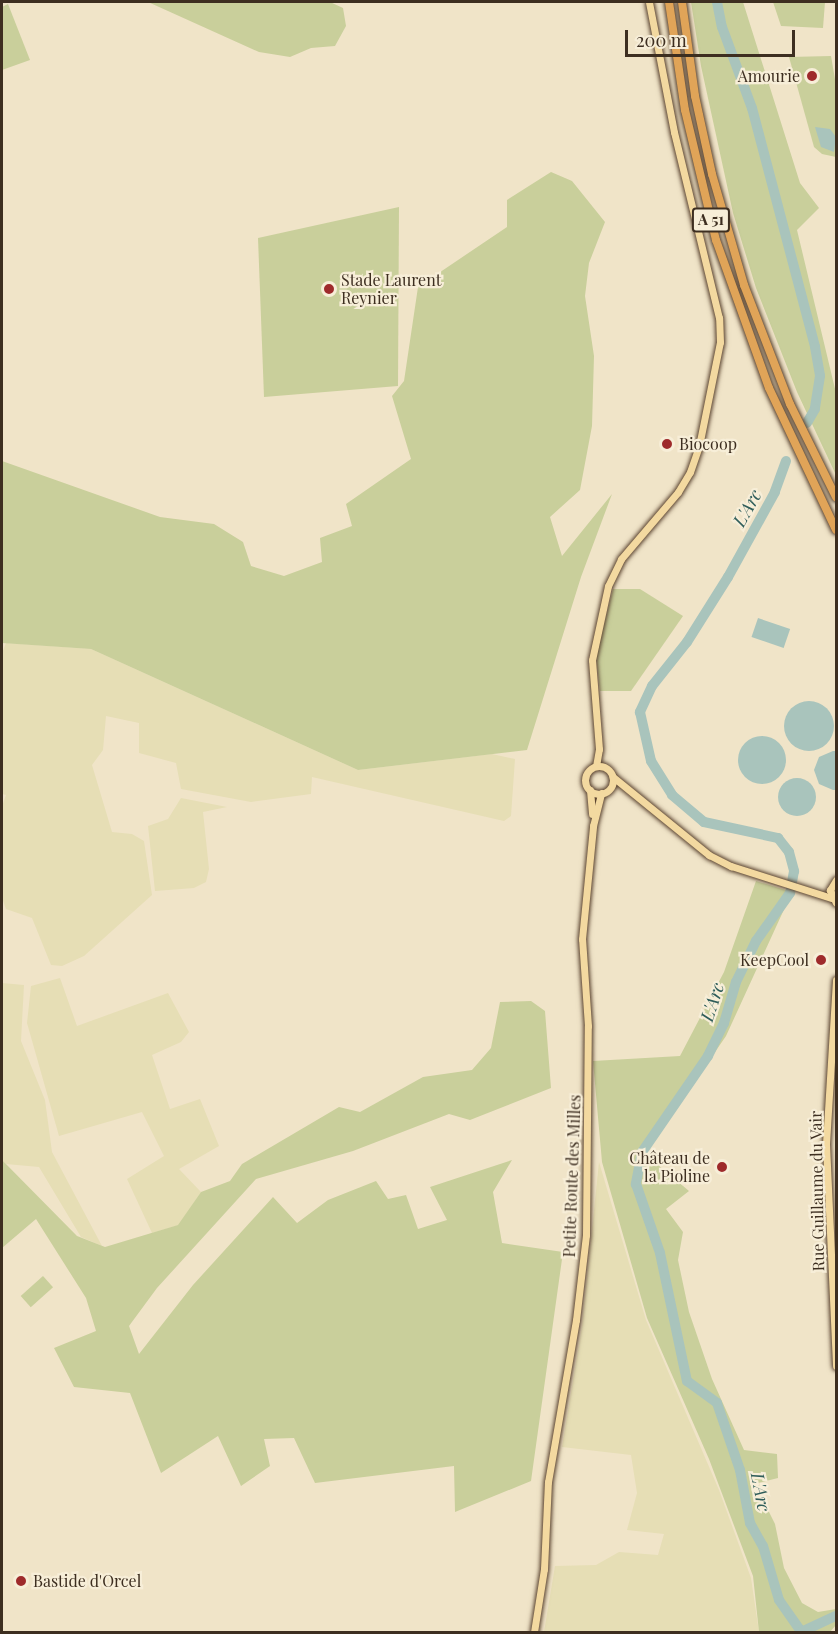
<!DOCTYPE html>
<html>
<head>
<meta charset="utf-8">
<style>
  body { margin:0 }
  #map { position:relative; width:838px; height:1634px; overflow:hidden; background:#f0e4c8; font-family:"Playfair Display",serif }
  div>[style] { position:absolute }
  .farmland>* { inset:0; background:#e6deb5 }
  .green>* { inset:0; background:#c9cf9b; transform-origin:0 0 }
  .water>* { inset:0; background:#a9c4bc; transform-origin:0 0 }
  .round { border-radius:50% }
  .river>* { height:10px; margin:-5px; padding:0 5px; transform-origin:5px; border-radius:5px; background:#a9c4bc }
  .roads { filter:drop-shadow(0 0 2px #5b4430) drop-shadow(0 0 2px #5b4430) }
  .major>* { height:7px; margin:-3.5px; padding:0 3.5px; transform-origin:3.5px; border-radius:3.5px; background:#f3d9a0 }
  .major>.ring { margin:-3.5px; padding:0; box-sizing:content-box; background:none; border:7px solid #f3d9a0; border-radius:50% }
  .highway>* { height:8px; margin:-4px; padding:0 4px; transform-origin:4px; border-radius:4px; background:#e0a458 }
  .dots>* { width:16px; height:16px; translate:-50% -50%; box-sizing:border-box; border:3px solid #f7eed8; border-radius:50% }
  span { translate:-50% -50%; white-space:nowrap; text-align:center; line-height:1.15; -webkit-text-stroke:4.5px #f7eed8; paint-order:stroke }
  .shield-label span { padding:2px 4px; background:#f7eed8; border:2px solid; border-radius:4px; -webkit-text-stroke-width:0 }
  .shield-label { font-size:15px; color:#3d2e20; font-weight:700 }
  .poi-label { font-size:16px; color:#3d2e20 }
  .right { translate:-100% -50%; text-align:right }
  .left { translate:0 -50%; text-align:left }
  .street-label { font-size:16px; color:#3d2e20 }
  .water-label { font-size:18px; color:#2f5d5a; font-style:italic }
  .frame { position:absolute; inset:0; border:3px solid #3d2e20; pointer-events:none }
  .scale { position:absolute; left:625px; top:30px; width:170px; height:27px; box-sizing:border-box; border:3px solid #3d2e20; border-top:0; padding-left:8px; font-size:18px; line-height:21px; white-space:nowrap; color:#3d2e20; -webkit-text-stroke:4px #f7eed8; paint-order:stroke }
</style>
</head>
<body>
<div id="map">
  <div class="farmland">
    <div style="clip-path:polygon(6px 643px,91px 649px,358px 770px,492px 754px,515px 759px,511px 816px,504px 821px,312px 777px,311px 794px,251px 802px,181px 789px,176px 763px,139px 753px,139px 723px,106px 716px,103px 750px,92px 765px,112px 832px,132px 834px,144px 841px,152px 895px,84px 956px,62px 966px,51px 965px,32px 918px,6px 909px,2px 898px,2px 806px,6px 795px,2px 794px,2px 653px)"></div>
    <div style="clip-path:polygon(181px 798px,227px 807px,203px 812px,209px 869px,206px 882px,194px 888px,155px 891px,148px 826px,168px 819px)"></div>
    <div style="clip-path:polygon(60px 978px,77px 1026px,168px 993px,189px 1032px,181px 1042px,152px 1055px,170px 1109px,200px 1099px,219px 1146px,179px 1169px,201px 1192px,179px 1225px,152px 1233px,127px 1179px,164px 1156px,142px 1112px,59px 1136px,27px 1023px,31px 986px)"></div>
    <div style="clip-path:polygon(2px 983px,24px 985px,21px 1041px,45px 1100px,52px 1152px,102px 1246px,81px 1237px,39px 1167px,6px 1164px,2px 1160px)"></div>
    <div style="clip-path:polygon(599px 1162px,646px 1320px,719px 1490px,751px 1578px,759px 1632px,544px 1632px,555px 1566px,596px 1565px,619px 1552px,658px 1555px,664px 1534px,627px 1530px,637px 1493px,631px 1455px,562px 1447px,582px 1326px)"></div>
  </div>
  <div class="green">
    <div style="clip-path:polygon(148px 2px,330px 2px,343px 8px,346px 26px,335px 46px,311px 48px,290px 57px,259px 52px)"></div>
    <div style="clip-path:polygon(691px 2px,743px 2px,800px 183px,819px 208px,797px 230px,836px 393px,836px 475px,797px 392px,756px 288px,733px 213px,701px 66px)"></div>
    <div style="clip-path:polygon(773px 2px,825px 2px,823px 28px,781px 26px)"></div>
    <div style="clip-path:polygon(8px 4px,30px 60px,2px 70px,2px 7px)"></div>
    <div style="clip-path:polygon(831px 56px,836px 85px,836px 157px,822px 154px,814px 147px,789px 57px)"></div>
    <div style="clip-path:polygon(551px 172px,572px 181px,605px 222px,589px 263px,585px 296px,594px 356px,592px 426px,580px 490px,550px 517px,562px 556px,612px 494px,581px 577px,527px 750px,358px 770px,91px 649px,2px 643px,2px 461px,160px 517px,214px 524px,243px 542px,251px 566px,284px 576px,322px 562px,320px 538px,352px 526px,346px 504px,411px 459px,392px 396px,404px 381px,418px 287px,507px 227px,507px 200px)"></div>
    <div style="clip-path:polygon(399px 207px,398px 386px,264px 397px,258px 238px)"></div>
    <div style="clip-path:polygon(613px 589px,640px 589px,683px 616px,631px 691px,600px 691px,596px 656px)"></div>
    <div style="clip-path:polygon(756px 881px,792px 892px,726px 1036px,645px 1154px,689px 1191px,666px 1209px,683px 1232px,678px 1260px,689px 1312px,712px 1379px,744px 1450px,777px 1454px,778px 1478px,758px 1483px,764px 1502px,775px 1524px,784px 1568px,802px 1603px,818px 1612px,836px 1609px,836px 1625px,830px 1632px,759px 1632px,753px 1576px,709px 1459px,647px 1318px,602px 1162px,593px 1061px,680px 1056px,724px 972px)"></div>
    <div style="clip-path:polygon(531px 1001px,545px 1011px,551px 1088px,470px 1120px,449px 1114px,353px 1151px,256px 1179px,157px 1288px,129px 1326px,139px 1354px,193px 1285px,273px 1197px,297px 1223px,328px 1200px,376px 1181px,388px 1199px,406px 1195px,418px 1229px,447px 1220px,430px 1187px,512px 1160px,493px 1192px,502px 1243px,563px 1252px,531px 1481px,455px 1512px,454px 1466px,315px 1483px,294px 1438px,264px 1439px,270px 1466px,241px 1486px,218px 1436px,161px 1473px,130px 1393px,74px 1387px,54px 1348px,96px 1331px,86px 1298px,36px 1219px,2px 1248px,2px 1160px,77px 1236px,105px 1247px,178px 1225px,201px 1192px,230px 1181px,242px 1164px,339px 1107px,360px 1112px,423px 1077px,472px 1070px,491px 1048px,500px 1002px)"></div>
    <div style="left:43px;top:1276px;width:15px;height:30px;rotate:48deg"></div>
  </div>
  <div class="water">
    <div style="clip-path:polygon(815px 127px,830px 129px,836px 137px,834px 152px,821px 147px)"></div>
    <div style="left:758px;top:618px;width:34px;height:20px;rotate:19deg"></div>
    <div class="round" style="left:784px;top:701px;width:50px;height:50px"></div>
    <div class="round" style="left:738px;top:736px;width:48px;height:48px"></div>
    <div style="clip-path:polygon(833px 751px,836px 751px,836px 790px,833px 790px,819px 784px,814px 770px,819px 757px)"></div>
    <div class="round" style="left:778px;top:778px;width:38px;height:38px"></div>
  </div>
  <div class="river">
    <div style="left:717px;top:2px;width:25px;rotate:79deg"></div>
    <div style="left:722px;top:27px;width:86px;rotate:69.7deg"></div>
    <div style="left:752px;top:108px;width:247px;rotate:75.2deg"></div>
    <div style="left:815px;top:347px;width:29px;rotate:80deg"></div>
    <div style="left:820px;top:376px;width:33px;rotate:99deg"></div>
    <div style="left:815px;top:409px;width:16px;rotate:120deg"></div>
    <div style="left:786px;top:461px;width:33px;rotate:110deg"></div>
    <div style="left:775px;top:492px;width:97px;rotate:118.9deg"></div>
    <div style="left:728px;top:577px;width:77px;rotate:122.2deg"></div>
    <div style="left:687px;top:642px;width:56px;rotate:128.5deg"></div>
    <div style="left:652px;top:686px;width:29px;rotate:115deg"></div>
    <div style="left:640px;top:712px;width:50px;rotate:77.3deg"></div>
    <div style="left:651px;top:761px;width:40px;rotate:58deg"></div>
    <div style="left:672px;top:795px;width:42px;rotate:40.2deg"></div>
    <div style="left:704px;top:822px;width:76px;rotate:12.2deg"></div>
    <div style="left:778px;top:838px;width:18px;rotate:52deg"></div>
    <div style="left:789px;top:852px;width:20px;rotate:75deg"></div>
    <div style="left:794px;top:871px;width:22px;rotate:100deg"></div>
    <div style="left:790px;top:893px;width:59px;rotate:125.3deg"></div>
    <div style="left:756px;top:941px;width:46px;rotate:116deg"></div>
    <div style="left:736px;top:982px;width:43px;rotate:106.3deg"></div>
    <div style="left:724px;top:1023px;width:37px;rotate:116deg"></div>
    <div style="left:708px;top:1056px;width:116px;rotate:124.5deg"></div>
    <div style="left:642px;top:1152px;width:33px;rotate:101deg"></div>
    <div style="left:636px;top:1184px;width:73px;rotate:70.8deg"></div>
    <div style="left:660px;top:1253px;width:131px;rotate:78.1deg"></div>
    <div style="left:687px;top:1381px;width:37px;rotate:36deg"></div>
    <div style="left:717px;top:1403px;width:71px;rotate:71.1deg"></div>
    <div style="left:740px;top:1470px;width:54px;rotate:79.3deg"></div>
    <div style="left:750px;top:1523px;width:26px;rotate:61deg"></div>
    <div style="left:763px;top:1546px;width:56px;rotate:73.5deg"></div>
    <div style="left:779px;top:1600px;width:39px;rotate:55deg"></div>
    <div style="left:801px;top:1632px;width:38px;rotate:-25deg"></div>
  </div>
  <div class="roads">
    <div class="major">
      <div style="left:596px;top:766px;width:17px;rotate:-80deg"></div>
      <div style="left:599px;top:749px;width:89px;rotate:-94.5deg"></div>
      <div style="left:592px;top:660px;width:76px;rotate:-77.8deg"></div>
      <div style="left:608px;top:586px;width:30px;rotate:-64deg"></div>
      <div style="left:621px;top:559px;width:88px;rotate:-49.6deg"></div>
      <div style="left:678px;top:492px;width:23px;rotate:-59deg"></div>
      <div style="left:690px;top:472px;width:28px;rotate:-71deg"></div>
      <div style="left:699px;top:446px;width:106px;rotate:-78.6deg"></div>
      <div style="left:720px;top:342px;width:24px;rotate:-92deg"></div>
      <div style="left:719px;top:318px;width:191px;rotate:-103.6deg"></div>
      <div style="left:674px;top:132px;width:132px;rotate:-100.9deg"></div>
      <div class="ring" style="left:585px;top:766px;width:21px;height:21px"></div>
      <div style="left:613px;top:777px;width:124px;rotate:39.1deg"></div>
      <div style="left:709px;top:855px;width:25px;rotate:27deg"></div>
      <div style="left:731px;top:866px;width:105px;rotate:17.7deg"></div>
      <div style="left:590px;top:790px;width:24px;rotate:85deg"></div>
      <div style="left:836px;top:880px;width:12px;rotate:121deg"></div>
      <div style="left:830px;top:890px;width:14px;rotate:65deg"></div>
      <div style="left:836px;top:980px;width:164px;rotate:93.5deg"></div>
      <div style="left:826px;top:1144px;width:222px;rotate:87.4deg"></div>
      <div style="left:534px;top:1632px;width:64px;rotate:-81deg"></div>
      <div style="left:544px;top:1569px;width:87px;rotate:-87.4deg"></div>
      <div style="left:548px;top:1482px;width:164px;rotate:-80.2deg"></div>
      <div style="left:576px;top:1320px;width:86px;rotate:-83.3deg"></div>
      <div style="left:586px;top:1235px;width:209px;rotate:-89.5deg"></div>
      <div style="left:588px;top:1026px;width:87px;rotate:-93.9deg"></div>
      <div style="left:582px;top:939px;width:114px;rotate:-84.4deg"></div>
      <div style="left:593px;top:826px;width:34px;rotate:-76deg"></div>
    </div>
    <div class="highway">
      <div style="left:669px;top:2px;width:109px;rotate:81.6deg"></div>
      <div style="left:685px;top:110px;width:134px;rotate:76.6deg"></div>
      <div style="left:716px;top:240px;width:157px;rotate:70.3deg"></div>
      <div style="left:769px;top:388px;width:157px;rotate:64.7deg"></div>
      <div style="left:682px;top:2px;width:95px;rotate:82.1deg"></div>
      <div style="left:695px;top:96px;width:80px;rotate:77.7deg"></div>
      <div style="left:712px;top:174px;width:116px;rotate:73.9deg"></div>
      <div style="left:744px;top:285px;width:128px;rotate:68.9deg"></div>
      <div style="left:790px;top:404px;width:104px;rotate:63.7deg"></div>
    </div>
  </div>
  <div class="dots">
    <div style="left:812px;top:76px;background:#9e2a2b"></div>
    <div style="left:329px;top:289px;background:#9e2a2b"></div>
    <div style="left:667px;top:444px;background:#9e2a2b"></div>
    <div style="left:821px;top:960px;background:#9e2a2b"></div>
    <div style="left:722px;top:1167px;background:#9e2a2b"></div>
    <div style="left:21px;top:1581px;background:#9e2a2b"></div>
  </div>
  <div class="shield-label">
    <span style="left:711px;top:220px">A 51</span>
  </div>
  <div class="poi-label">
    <span class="right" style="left:800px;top:76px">Amourie</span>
    <span class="left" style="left:341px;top:289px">Stade Laurent<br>Reynier</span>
    <span class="left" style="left:679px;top:444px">Biocoop</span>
    <span class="right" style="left:809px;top:960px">KeepCool</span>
    <span class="right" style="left:710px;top:1167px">Château de<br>la Pioline</span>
    <span class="left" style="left:33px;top:1581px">Bastide d'Orcel</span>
  </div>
  <div class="street-label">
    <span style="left:572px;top:1176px;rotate:-88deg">Petite Route des Milles</span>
    <span style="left:817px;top:1191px;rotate:-91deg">Rue Guillaume du Vair</span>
  </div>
  <div class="water-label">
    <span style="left:747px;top:508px;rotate:-61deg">L'Arc</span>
    <span style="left:712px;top:1002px;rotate:-72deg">L'Arc</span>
    <span style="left:761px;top:1492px;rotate:79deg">L'Arc</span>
  </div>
  <div class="frame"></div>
  <div class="scale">200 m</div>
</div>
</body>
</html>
